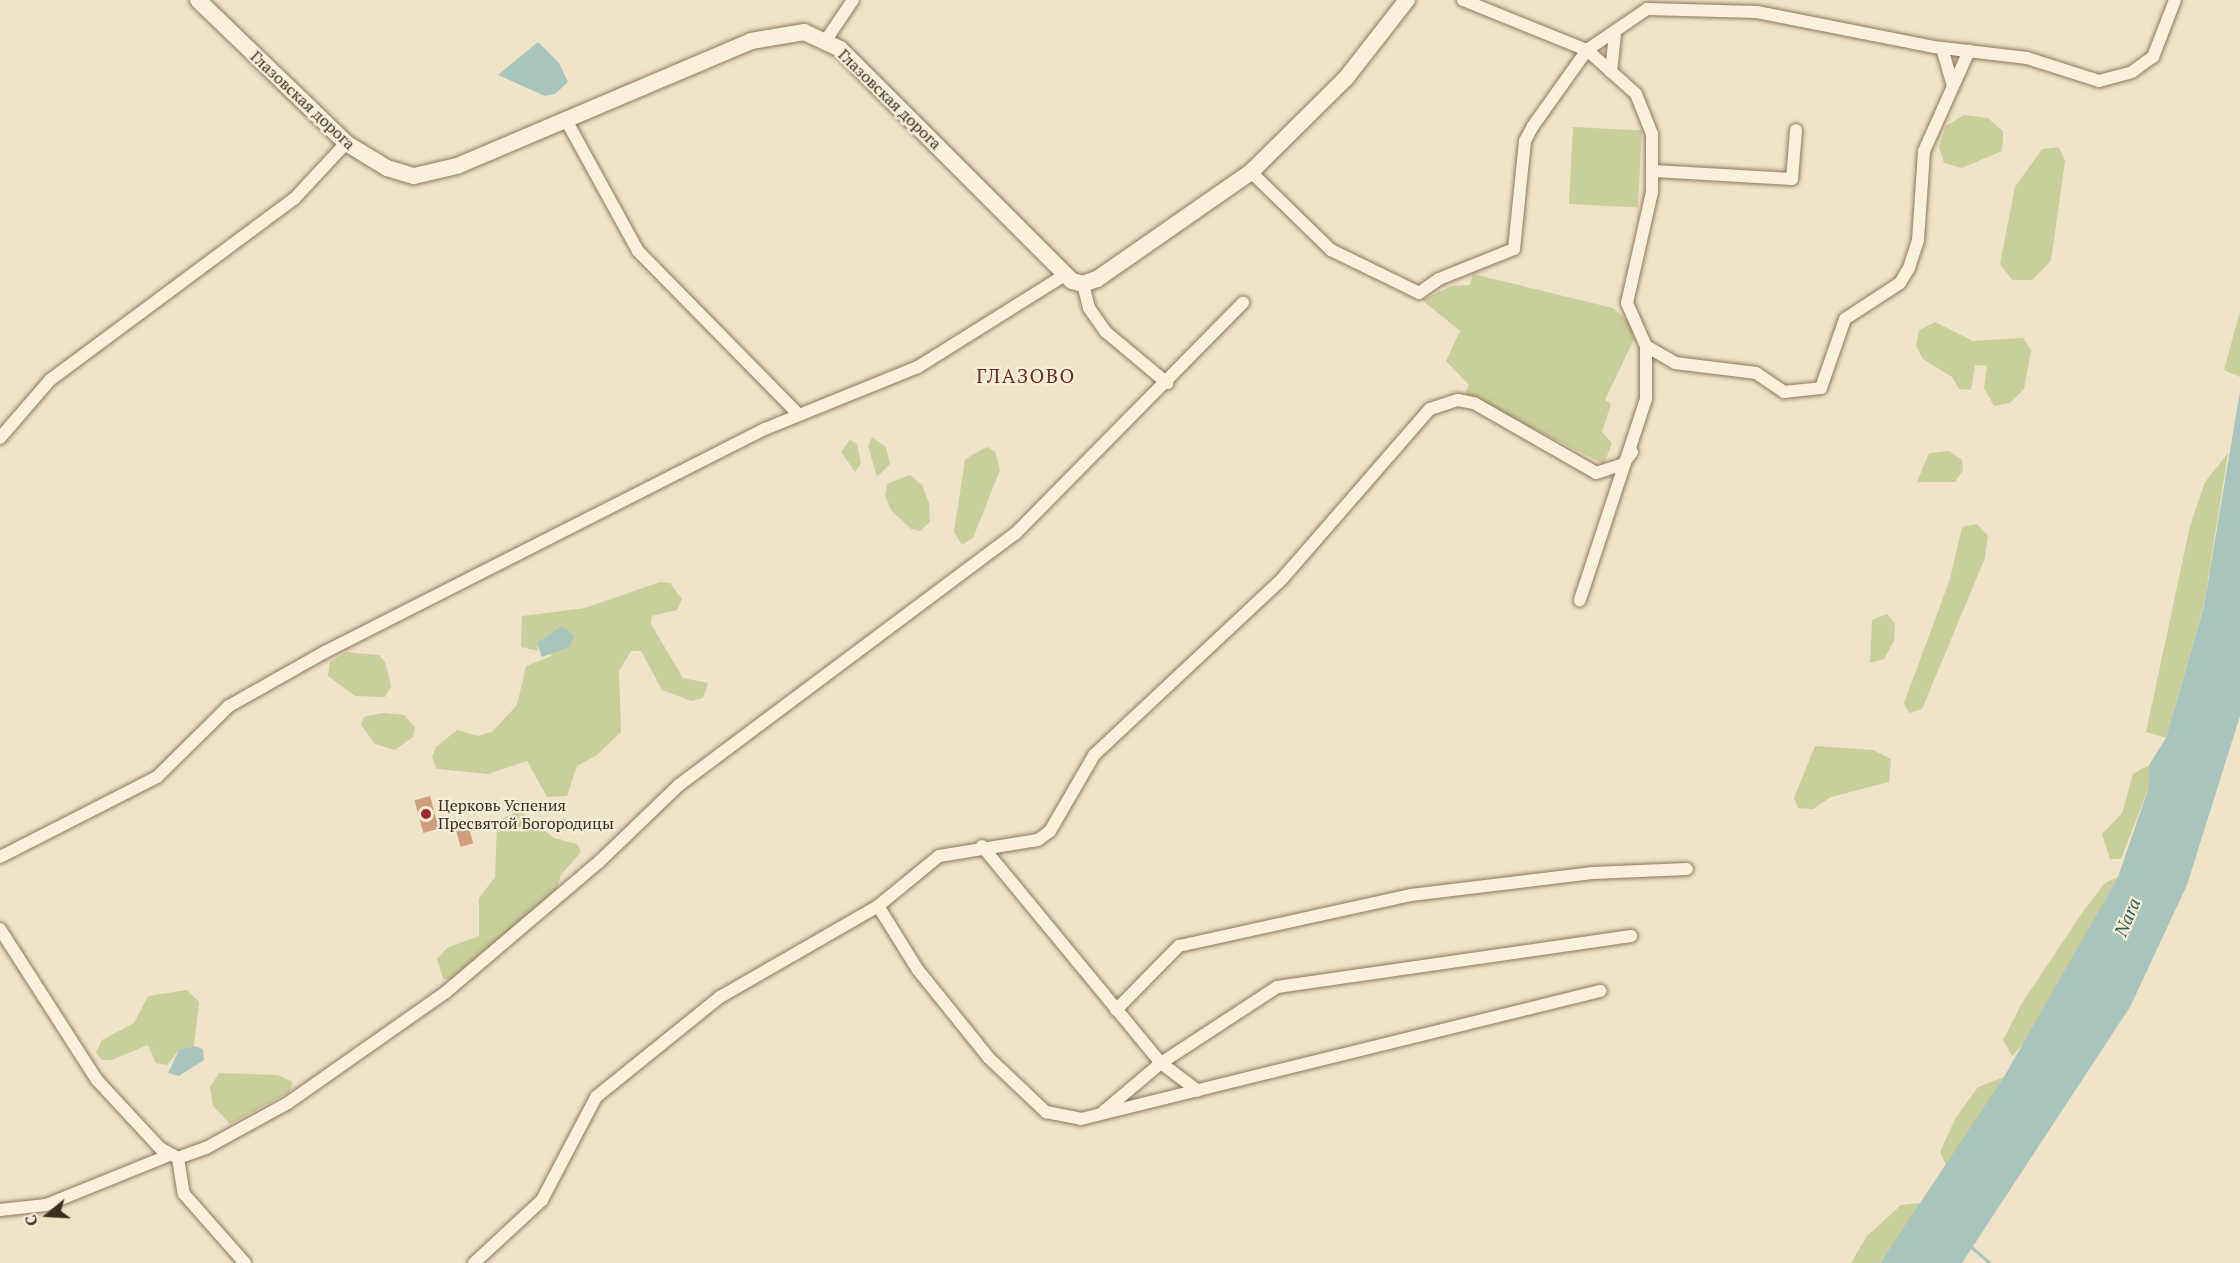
<!DOCTYPE html>
<html>
<head>
<meta charset="utf-8">
<style>
  body { margin:0 }
  #map { position:relative; width:2240px; height:1263px; overflow:hidden; background:#f0e4c8; font-family:"PT Serif",serif }
  div>[style] { position:absolute }
  .green>* { inset:0; background:#c9cf9b; transform-origin:0 0 }
  .water>* { inset:0; background:#a9c4bc }
  .stream>* { height:3px; margin:-1.5px; padding:0 1.5px; transform-origin:1.5px; border-radius:1.5px; background:#a9c4bc }
  .building>* { inset:0; background:#cf9f7d; transform-origin:0 0 }
  .roads { filter:drop-shadow(0 0 2px #8d765c) drop-shadow(0 0 2px #8d765c) }
  .street>* { height:12px; margin:-6px; padding:0 6px; transform-origin:6px; border-radius:6px; background:#faf1dc }
  .secondary>* { height:16px; margin:-8px; padding:0 8px; transform-origin:8px; border-radius:8px; background:#faf1dc }
  .dots>* { width:16px; height:16px; translate:-50% -50%; box-sizing:border-box; border:3px solid #f7eed8; border-radius:50% }
  span { translate:-50% -50%; white-space:nowrap; text-align:center; line-height:1.15; -webkit-text-stroke:4.5px #f7eed8; paint-order:stroke }
  .street-label { font-size:16px; color:#3d2e20 }
  .poi-label { font-size:16px; color:#3d2e20 }
  .left { translate:0 -50%; text-align:left }
  .water-label { font-size:18px; color:#2f5d5a; font-style:italic }
  .quarter-label { font-size:20px; color:#6b2e1e; letter-spacing:1.5px }
  .north { position:absolute; left:18px; top:1185px; width:60px; height:60px; -webkit-text-stroke:4px #f7eed8; paint-order:stroke; rotate:252deg; font-size:16px; font-weight:700; line-height:24px; text-align:center; color:#3d2e20 }
  .north::after { content:''; display:block; margin:auto; width:21px; height:27px; background:#3d2e20; clip-path:polygon(50% 0,100% 100%,50% 72%,0 100%) }
</style>
</head>
<body>
<div id="map">
  <div class="green">
    <div style="clip-path:polygon(1964px 115px,1988px 118px,2003px 131px,2003px 141px,2002px 151px,1962px 168px,1944px 163px,1939px 147px,1946px 126px)"></div>
    <div style="left:1573px;top:127px;width:69px;height:77px;rotate:3deg"></div>
    <div style="clip-path:polygon(2059px 147px,2065px 161px,2051px 261px,2032px 280px,2012px 280px,2000px 264px,2015px 187px,2042px 149px)"></div>
    <div style="clip-path:polygon(1473px 274px,1613px 308px,1627px 320px,1635px 337px,1605px 400px,1611px 404px,1602px 432px,1612px 443px,1604px 464px,1465px 394px,1469px 385px,1446px 361px,1460px 331px,1422px 300px,1452px 286px,1470px 285px)"></div>
    <div style="clip-path:polygon(2240px 311px,2240px 377px,2224px 370px)"></div>
    <div style="clip-path:polygon(1935px 322px,1973px 341px,2023px 338px,2031px 350px,2024px 389px,2010px 403px,1994px 406px,1984px 388px,1987px 366px,1975px 365px,1971px 390px,1959px 389px,1952px 377px,1923px 359px,1916px 346px,1919px 330px)"></div>
    <div style="clip-path:polygon(872px 437px,886px 447px,890px 464px,877px 477px,868px 446px)"></div>
    <div style="clip-path:polygon(850px 440px,857px 444px,861px 463px,855px 472px,841px 452px)"></div>
    <div style="clip-path:polygon(987px 447px,995px 451px,1000px 470px,973px 538px,962px 545px,954px 532px,965px 459px)"></div>
    <div style="clip-path:polygon(1949px 451px,1962px 460px,1963px 470px,1955px 482px,1917px 482px,1929px 453px)"></div>
    <div style="clip-path:polygon(2228px 453px,2204px 605px,2166px 738px,2146px 732px,2190px 526px,2205px 482px)"></div>
    <div style="clip-path:polygon(910px 475px,922px 485px,929px 503px,930px 522px,920px 531px,911px 529px,891px 510px,885px 495px,887px 484px)"></div>
    <div style="clip-path:polygon(1977px 524px,1988px 536px,1985px 558px,1922px 709px,1909px 713px,1904px 703px,1950px 579px,1962px 527px)"></div>
    <div style="clip-path:polygon(660px 582px,670px 583px,682px 599px,677px 610px,652px 616px,651px 624px,683px 678px,708px 683px,703px 698px,691px 701px,662px 690px,641px 651px,631px 651px,619px 671px,621px 732px,597px 755px,577px 766px,567px 796px,547px 797px,527px 761px,488px 774px,437px 769px,432px 757px,436px 747px,457px 730px,478px 736px,492px 732px,517px 705px,526px 666px,552px 656px,537px 642px,538px 651px,521px 647px,522px 616px,585px 608px)"></div>
    <div style="clip-path:polygon(1887px 614px,1895px 623px,1894px 641px,1884px 659px,1870px 663px,1872px 620px)"></div>
    <div style="clip-path:polygon(346px 652px,379px 655px,385px 662px,391px 686px,385px 697px,355px 696px,328px 676px,330px 662px)"></div>
    <div style="clip-path:polygon(383px 713px,404px 715px,415px 727px,413px 737px,395px 750px,375px 744px,361px 725px,364px 717px)"></div>
    <div style="clip-path:polygon(1815px 746px,1873px 750px,1891px 759px,1889px 782px,1831px 797px,1813px 809px,1798px 808px,1794px 798px)"></div>
    <div style="clip-path:polygon(2149px 765px,2149px 787px,2121px 859px,2110px 859px,2102px 834px,2122px 813px,2133px 774px)"></div>
    <div style="clip-path:polygon(520px 811px,554px 838px,577px 844px,581px 852px,561px 875px,556px 891px,454px 979px,443px 979px,437px 959px,447px 948px,479px 936px,479px 898px,495px 877px,497px 821px)"></div>
    <div style="clip-path:polygon(2118px 877px,2026px 1041px,2012px 1056px,2003px 1040px,2022px 1003px,2084px 910px,2105px 883px)"></div>
    <div style="clip-path:polygon(187px 990px,199px 1002px,194px 1046px,179px 1050px,167px 1065px,156px 1063px,148px 1045px,112px 1060px,102px 1060px,96px 1053px,102px 1040px,134px 1023px,148px 996px)"></div>
    <div style="clip-path:polygon(219px 1073px,278px 1075px,293px 1082px,289px 1092px,230px 1124px,213px 1106px,210px 1087px)"></div>
    <div style="clip-path:polygon(2004px 1077px,1947px 1167px,1940px 1152px,1955px 1119px,1978px 1087px)"></div>
    <div style="clip-path:polygon(1921px 1203px,1880px 1263px,1851px 1263px,1867px 1236px,1901px 1205px)"></div>
  </div>
  <div class="water">
    <div style="clip-path:polygon(538px 42px,559px 63px,568px 82px,555px 94px,545px 96px,498px 75px)"></div>
    <div style="clip-path:polygon(2240px 391px,2240px 716px,2187px 885px,2130px 1007px,1962px 1263px,1880px 1263px,2004px 1077px,2118px 877px,2149px 787px,2149px 765px,2166px 738px,2204px 606px)"></div>
    <div style="clip-path:polygon(562px 626px,575px 636px,569px 647px,542px 657px,537px 643px)"></div>
    <div style="clip-path:polygon(194px 1046px,203px 1049px,204px 1060px,179px 1076px,168px 1073px,179px 1050px)"></div>
  </div>
  <div class="stream">
    <div style="left:1969px;top:1245px;width:28px;rotate:41deg"></div>
  </div>
  <div class="building">
    <div style="left:430px;top:796px;width:34px;height:16px;rotate:75deg"></div>
    <div style="left:469px;top:828px;width:16px;height:13px;rotate:75deg"></div>
  </div>
  <div class="roads">
    <div class="street">
      <div style="left:1463px;top:0;width:134px;rotate:22deg"></div>
      <div style="left:1587px;top:50px;width:66px;rotate:41.9deg"></div>
      <div style="left:1636px;top:94px;width:43px;rotate:68.2deg"></div>
      <div style="left:1652px;top:134px;width:58px;rotate:90deg"></div>
      <div style="left:1652px;top:192px;width:114px;rotate:102.7deg"></div>
      <div style="left:1627px;top:303px;width:47px;rotate:66.2deg"></div>
      <div style="left:1646px;top:346px;width:53px;rotate:90deg"></div>
      <div style="left:1646px;top:399px;width:212px;rotate:108.2deg"></div>
      <div style="left:826px;top:40px;width:48px;rotate:-56deg"></div>
      <div style="left:1942px;top:48px;width:37px;rotate:74deg"></div>
      <div style="left:1611px;top:72px;width:37px;rotate:-84deg"></div>
      <div style="left:566px;top:120px;width:149px;rotate:61.2deg"></div>
      <div style="left:638px;top:251px;width:228px;rotate:45.5deg"></div>
      <div style="left:1654px;top:171px;width:138px;rotate:3.3deg"></div>
      <div style="left:1792px;top:179px;width:49px;rotate:-85.3deg"></div>
      <div style="left:1251px;top:172px;width:112px;rotate:44.3deg"></div>
      <div style="left:1331px;top:250px;width:98px;rotate:26deg"></div>
      <div style="left:1419px;top:293px;width:24px;rotate:-35deg"></div>
      <div style="left:1439px;top:279px;width:81px;rotate:-21.8deg"></div>
      <div style="left:1514px;top:249px;width:109px;rotate:-84.2deg"></div>
      <div style="left:1525px;top:141px;width:17px;rotate:-62deg"></div>
      <div style="left:1533px;top:126px;width:93px;rotate:-54.6deg"></div>
      <div style="left:1587px;top:50px;width:73px;rotate:-34.3deg"></div>
      <div style="left:1647px;top:9px;width:110px;rotate:1.6deg"></div>
      <div style="left:1757px;top:12px;width:180px;rotate:11.2deg"></div>
      <div style="left:1934px;top:47px;width:94px;rotate:6.7deg"></div>
      <div style="left:2027px;top:58px;width:76px;rotate:17.7deg"></div>
      <div style="left:2099px;top:81px;width:34px;rotate:-15deg"></div>
      <div style="left:2132px;top:72px;width:26px;rotate:-36deg"></div>
      <div style="left:2153px;top:57px;width:61px;rotate:-68.9deg"></div>
      <div style="left:1083px;top:284px;width:25px;rotate:76deg"></div>
      <div style="left:1089px;top:308px;width:29px;rotate:55deg"></div>
      <div style="left:1106px;top:332px;width:80px;rotate:39.9deg"></div>
      <div style="left:1646px;top:346px;width:34px;rotate:30deg"></div>
      <div style="left:1675px;top:363px;width:82px;rotate:7deg"></div>
      <div style="left:1756px;top:373px;width:34px;rotate:34deg"></div>
      <div style="left:1784px;top:392px;width:37px;rotate:-6deg"></div>
      <div style="left:1821px;top:388px;width:73px;rotate:-70.8deg"></div>
      <div style="left:1845px;top:319px;width:66px;rotate:-33.2deg"></div>
      <div style="left:1900px;top:283px;width:17px;rotate:-59deg"></div>
      <div style="left:1909px;top:268px;width:29px;rotate:-72deg"></div>
      <div style="left:1918px;top:240px;width:89px;rotate:-86.1deg"></div>
      <div style="left:1924px;top:151px;width:110px;rotate:-65.8deg"></div>
      <div style="left:0;top:438px;width:77px;rotate:-49.2deg"></div>
      <div style="left:50px;top:380px;width:304px;rotate:-36.6deg"></div>
      <div style="left:294px;top:199px;width:76px;rotate:-47.1deg"></div>
      <div style="left:982px;top:846px;width:281px;rotate:50.5deg"></div>
      <div style="left:1161px;top:1063px;width:46px;rotate:37.1deg"></div>
      <div style="left:0;top:857px;width:176px;rotate:-27deg"></div>
      <div style="left:157px;top:777px;width:101px;rotate:-44.6deg"></div>
      <div style="left:229px;top:706px;width:110px;rotate:-29.4deg"></div>
      <div style="left:325px;top:652px;width:493px;rotate:-26.9deg"></div>
      <div style="left:765px;top:429px;width:165px;rotate:-22.1deg"></div>
      <div style="left:918px;top:367px;width:175px;rotate:-32.1deg"></div>
      <div style="left:878px;top:906px;width:75px;rotate:58deg"></div>
      <div style="left:918px;top:970px;width:113px;rotate:51.1deg"></div>
      <div style="left:989px;top:1058px;width:79px;rotate:43.5deg"></div>
      <div style="left:1046px;top:1112px;width:36px;rotate:11deg"></div>
      <div style="left:1081px;top:1119px;width:535px;rotate:-13.85deg"></div>
      <div style="left:0;top:929px;width:179px;rotate:57.3deg"></div>
      <div style="left:97px;top:1080px;width:93px;rotate:47.2deg"></div>
      <div style="left:160px;top:1148px;width:21px;rotate:29deg"></div>
      <div style="left:178px;top:1158px;width:30px;rotate:-20deg"></div>
      <div style="left:206px;top:1148px;width:94px;rotate:-28.8deg"></div>
      <div style="left:288px;top:1103px;width:193px;rotate:-35.1deg"></div>
      <div style="left:446px;top:992px;width:201px;rotate:-40.4deg"></div>
      <div style="left:599px;top:862px;width:111px;rotate:-43.9deg"></div>
      <div style="left:679px;top:785px;width:419px;rotate:-36.8deg"></div>
      <div style="left:1015px;top:534px;width:325px;rotate:-45.4deg"></div>
      <div style="left:1116px;top:1010px;width:90px;rotate:-45.5deg"></div>
      <div style="left:1179px;top:946px;width:238px;rotate:-12.4deg"></div>
      <div style="left:1411px;top:895px;width:183px;rotate:-6.9deg"></div>
      <div style="left:1593px;top:873px;width:94px;rotate:-2.4deg"></div>
      <div style="left:1103px;top:1112px;width:76px;rotate:-40.2deg"></div>
      <div style="left:1161px;top:1063px;width:139px;rotate:-33.2deg"></div>
      <div style="left:1277px;top:987px;width:358px;rotate:-8.2deg"></div>
      <div style="left:178px;top:1158px;width:36px;rotate:81deg"></div>
      <div style="left:184px;top:1194px;width:92px;rotate:48.5deg"></div>
      <div style="left:0;top:1210px;width:46px;rotate:-6.2deg"></div>
      <div style="left:46px;top:1205px;width:134px;rotate:-22deg"></div>
      <div style="left:474px;top:1263px;width:93px;rotate:-42.8deg"></div>
      <div style="left:542px;top:1200px;width:116px;rotate:-62.3deg"></div>
      <div style="left:596px;top:1097px;width:159px;rotate:-38.9deg"></div>
      <div style="left:720px;top:997px;width:182px;rotate:-29.9deg"></div>
      <div style="left:878px;top:906px;width:79px;rotate:-39.3deg"></div>
      <div style="left:939px;top:856px;width:100px;rotate:-9.2deg"></div>
      <div style="left:1038px;top:840px;width:15px;rotate:-37deg"></div>
      <div style="left:1050px;top:831px;width:88px;rotate:-59.9deg"></div>
      <div style="left:1094px;top:755px;width:258px;rotate:-43.1deg"></div>
      <div style="left:1282px;top:579px;width:225px;rotate:-49deg"></div>
      <div style="left:1430px;top:409px;width:29px;rotate:-18deg"></div>
      <div style="left:1458px;top:400px;width:16px;rotate:11deg"></div>
      <div style="left:1474px;top:403px;width:141px;rotate:29.8deg"></div>
      <div style="left:1596px;top:473px;width:28px;rotate:-18deg"></div>
      <div style="left:1623px;top:464px;width:15px;rotate:-53deg"></div>
    </div>
    <div class="secondary">
      <div style="left:198px;top:0;width:206px;rotate:44deg"></div>
      <div style="left:346px;top:143px;width:48px;rotate:31.4deg"></div>
      <div style="left:387px;top:168px;width:28px;rotate:17deg"></div>
      <div style="left:414px;top:176px;width:44px;rotate:-13.1deg"></div>
      <div style="left:457px;top:166px;width:319px;rotate:-23deg"></div>
      <div style="left:751px;top:41px;width:54px;rotate:-9.6deg"></div>
      <div style="left:804px;top:32px;width:40px;rotate:25deg"></div>
      <div style="left:840px;top:49px;width:328px;rotate:45deg"></div>
      <div style="left:1072px;top:281px;width:11px;rotate:15deg"></div>
      <div style="left:1083px;top:284px;width:15px;rotate:-20deg"></div>
      <div style="left:1097px;top:279px;width:188px;rotate:-34.8deg"></div>
      <div style="left:1251px;top:172px;width:134px;rotate:-44.7deg"></div>
      <div style="left:1346px;top:78px;width:99px;rotate:-52deg"></div>
    </div>
  </div>
  <div class="dots">
    <div style="left:426px;top:814px;background:#9e2a2b"></div>
  </div>
  <div class="street-label">
    <span style="left:890px;top:99px;rotate:44deg">Глазовская дорога</span>
    <span style="left:303px;top:100px;rotate:43deg">Глазовская дорога</span>
  </div>
  <div class="poi-label">
    <span class="left" style="left:438px;top:814px">Церковь Успения<br>Пресвятой Богородицы</span>
  </div>
  <div class="water-label">
    <span style="left:2127px;top:917px;rotate:-67deg">Nara</span>
  </div>
  <div class="quarter-label">
    <span style="left:1026px;top:375px">ГЛАЗОВО</span>
  </div>
  <div class="north">С</div>
</div>
</body>
</html>
